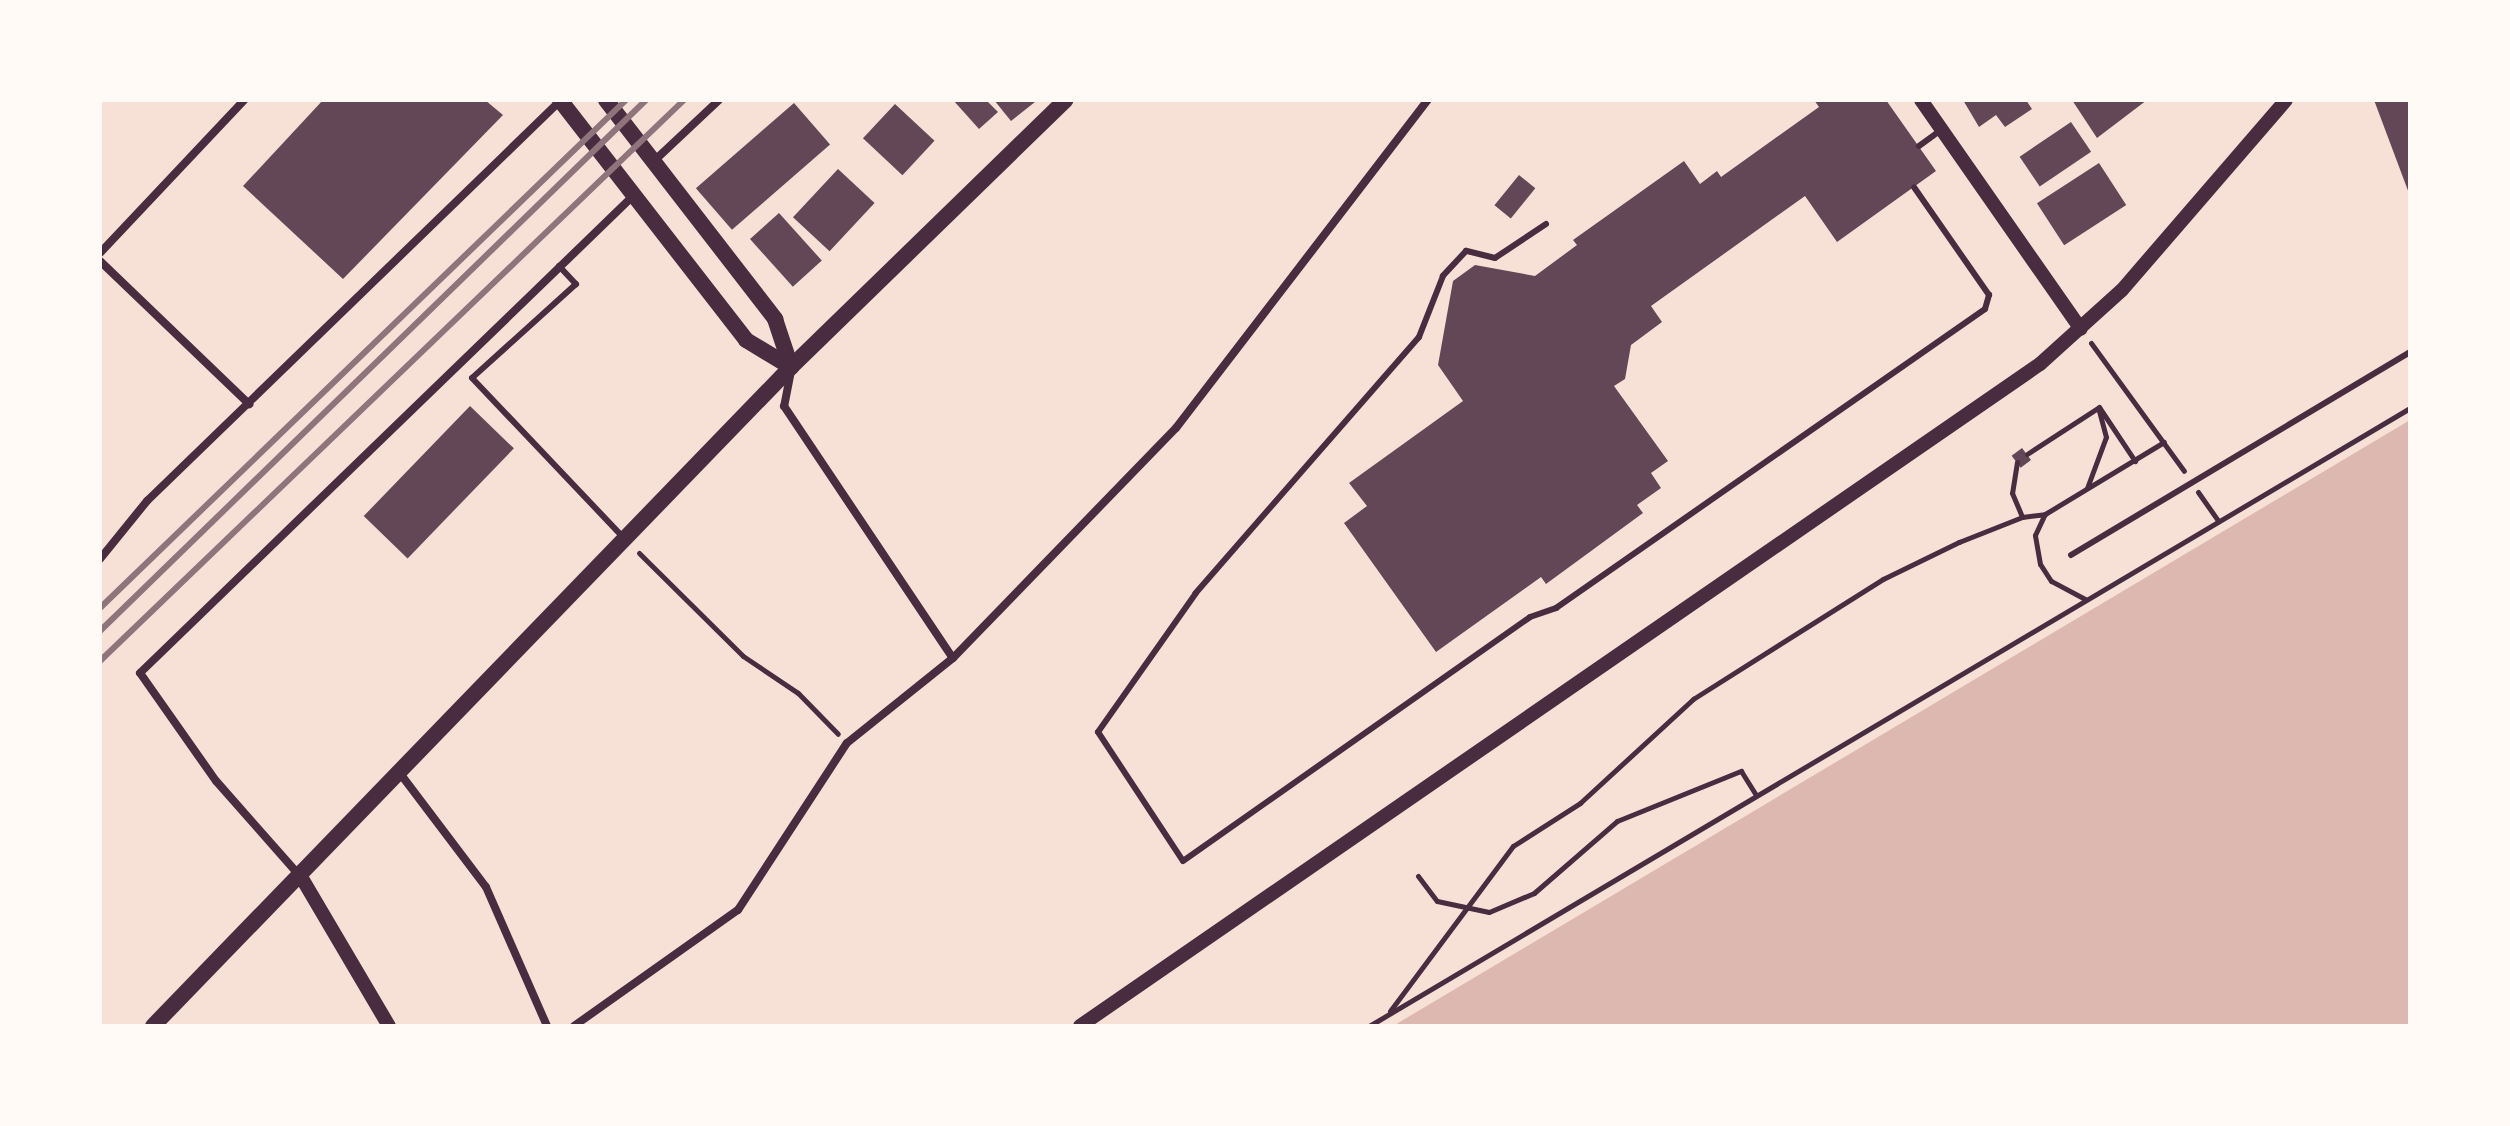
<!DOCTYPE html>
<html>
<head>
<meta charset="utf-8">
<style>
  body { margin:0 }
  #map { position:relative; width:2510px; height:1126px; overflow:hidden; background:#f7e1d7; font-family:"Space Grotesk",sans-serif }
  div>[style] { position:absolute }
  .water>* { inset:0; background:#dcb8b0 }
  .building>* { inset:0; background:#644757; transform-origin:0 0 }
  .path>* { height:5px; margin:-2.5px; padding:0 2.5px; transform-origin:2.5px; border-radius:2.5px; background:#4a2c40 }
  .service>* { height:6px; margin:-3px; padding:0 3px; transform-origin:3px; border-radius:3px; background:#4a2c40 }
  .minor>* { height:8px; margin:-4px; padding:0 4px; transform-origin:4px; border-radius:4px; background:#4a2c40 }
  .tertiary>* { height:14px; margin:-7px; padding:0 7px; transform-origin:7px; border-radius:7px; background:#4a2c40 }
  .secondary>* { height:16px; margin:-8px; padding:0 8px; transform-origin:8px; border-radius:8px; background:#4a2c40 }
  .rail>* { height:6px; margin:-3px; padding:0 3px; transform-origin:3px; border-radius:3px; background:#8f747c }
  span { translate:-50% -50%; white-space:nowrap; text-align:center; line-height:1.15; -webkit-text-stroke:6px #fffaf5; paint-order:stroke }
  .frame { position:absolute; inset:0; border:102px solid #fffaf5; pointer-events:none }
</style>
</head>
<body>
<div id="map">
  <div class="water">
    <div style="clip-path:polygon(2410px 420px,2410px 1026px,1393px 1026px)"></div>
  </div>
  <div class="building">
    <div style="clip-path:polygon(323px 100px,485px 100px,503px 115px,343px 279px,243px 186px)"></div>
    <div style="clip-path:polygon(953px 100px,986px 100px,998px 112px,979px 129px)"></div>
    <div style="clip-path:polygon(994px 100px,1033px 100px,1035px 102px,1011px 121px)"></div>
    <div style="clip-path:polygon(1814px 100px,1886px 100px,1936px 171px,1837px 242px,1805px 196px,1651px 306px,1662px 322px,1631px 345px,1625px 379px,1614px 386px,1668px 461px,1651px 473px,1661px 488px,1637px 505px,1643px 513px,1546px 584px,1541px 577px,1436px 652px,1344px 523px,1367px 506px,1349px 483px,1463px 401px,1438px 365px,1453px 281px,1475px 265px,1535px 276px,1577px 245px,1573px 240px,1684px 161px,1700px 184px,1717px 171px,1721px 177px,1819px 107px)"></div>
    <div style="clip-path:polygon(1963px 100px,2026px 100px,2032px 109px,2005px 127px,1996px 115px,1979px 127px)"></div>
    <div style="clip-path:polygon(2072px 100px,2147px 100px,2097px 138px)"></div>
    <div style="clip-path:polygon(2374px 100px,2410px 100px,2410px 196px)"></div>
    <div style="left:794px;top:103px;width:55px;height:130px;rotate:49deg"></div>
    <div style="left:895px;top:104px;width:54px;height:47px;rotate:43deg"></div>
    <div style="left:2071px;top:122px;width:36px;height:62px;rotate:56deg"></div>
    <div style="left:2099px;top:163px;width:50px;height:74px;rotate:57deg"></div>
    <div style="left:838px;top:169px;width:50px;height:66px;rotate:43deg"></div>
    <div style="left:1519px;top:175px;width:21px;height:39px;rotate:39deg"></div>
    <div style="left:779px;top:213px;width:64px;height:39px;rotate:48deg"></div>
    <div style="left:470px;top:406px;width:61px;height:153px;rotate:44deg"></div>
    <div style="left:2022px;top:448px;width:15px;height:13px;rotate:53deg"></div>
  </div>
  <div class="path">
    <div style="left:2091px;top:343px;width:158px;rotate:54deg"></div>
    <div style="left:2027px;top:454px;width:86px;rotate:-33.1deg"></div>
    <div style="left:2099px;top:407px;width:65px;rotate:56.3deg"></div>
    <div style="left:2017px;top:462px;width:31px;rotate:99deg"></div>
    <div style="left:2012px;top:493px;width:26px;rotate:67deg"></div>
    <div style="left:2087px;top:488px;width:54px;rotate:-69.6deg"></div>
    <div style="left:2106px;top:437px;width:28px;rotate:-105deg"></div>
    <div style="left:2198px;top:492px;width:35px;rotate:55deg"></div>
    <div style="left:639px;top:553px;width:146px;rotate:44.7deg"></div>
    <div style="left:743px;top:656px;width:66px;rotate:33.9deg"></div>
    <div style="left:798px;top:693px;width:57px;rotate:45.7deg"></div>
    <div style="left:2085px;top:599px;width:38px;rotate:-152deg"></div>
    <div style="left:2051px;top:581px;width:20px;rotate:-123deg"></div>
    <div style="left:2040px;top:564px;width:29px;rotate:-100deg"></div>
    <div style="left:2035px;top:535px;width:23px;rotate:-65deg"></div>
    <div style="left:2045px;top:514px;width:139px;rotate:-31.2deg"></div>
    <div style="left:1418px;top:876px;width:31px;rotate:53deg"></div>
    <div style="left:1437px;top:901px;width:53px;rotate:11.9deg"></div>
    <div style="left:1489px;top:912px;width:49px;rotate:-22.9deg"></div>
    <div style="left:1534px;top:893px;width:110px;rotate:-40.9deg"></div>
    <div style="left:1617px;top:821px;width:134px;rotate:-22deg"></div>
    <div style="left:1741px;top:771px;width:28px;rotate:58deg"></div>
    <div style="left:1390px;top:1011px;width:206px;rotate:-53.3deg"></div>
    <div style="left:1513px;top:846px;width:80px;rotate:-32.7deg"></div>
    <div style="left:1580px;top:803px;width:154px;rotate:-42.6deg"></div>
    <div style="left:1693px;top:699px;width:225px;rotate:-32.3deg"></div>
    <div style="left:1883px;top:579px;width:85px;rotate:-26deg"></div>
    <div style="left:1959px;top:542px;width:68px;rotate:-21.6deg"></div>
    <div style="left:2022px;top:517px;width:23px;rotate:-7deg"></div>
    <div style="left:1369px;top:1026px;width:1211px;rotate:-30.7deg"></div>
  </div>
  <div class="service">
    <div style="left:1919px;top:146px;width:27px;rotate:-36deg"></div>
    <div style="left:1546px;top:224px;width:61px;rotate:146.3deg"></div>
    <div style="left:1495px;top:258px;width:30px;rotate:-166deg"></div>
    <div style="left:1466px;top:251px;width:34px;rotate:133deg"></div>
    <div style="left:1443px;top:276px;width:66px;rotate:111.5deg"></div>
    <div style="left:1419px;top:337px;width:340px;rotate:131.1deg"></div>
    <div style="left:1196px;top:593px;width:170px;rotate:125.2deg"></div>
    <div style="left:1098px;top:732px;width:154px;rotate:56.6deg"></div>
    <div style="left:1183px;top:861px;width:424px;rotate:-35.1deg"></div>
    <div style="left:1530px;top:617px;width:28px;rotate:-19deg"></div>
    <div style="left:1556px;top:608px;width:523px;rotate:-34.88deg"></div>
    <div style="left:1985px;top:309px;width:15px;rotate:-74deg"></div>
    <div style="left:1989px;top:295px;width:131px;rotate:-124.8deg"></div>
    <div style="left:559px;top:266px;width:25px;rotate:47deg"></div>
    <div style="left:576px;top:284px;width:140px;rotate:137.9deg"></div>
    <div style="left:472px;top:378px;width:219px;rotate:46.5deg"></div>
    <div style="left:2071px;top:555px;width:395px;rotate:-30.9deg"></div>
  </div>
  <div class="minor">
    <div style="left:654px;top:161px;width:89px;rotate:-43.2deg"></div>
    <div style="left:100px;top:253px;width:210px;rotate:-46.7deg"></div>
    <div style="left:100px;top:261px;width:207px;rotate:43.8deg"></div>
    <div style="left:791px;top:371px;width:36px;rotate:101deg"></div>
    <div style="left:784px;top:406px;width:303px;rotate:56.2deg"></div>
    <div style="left:100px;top:559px;width:75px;rotate:-51deg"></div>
    <div style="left:147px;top:501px;width:575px;rotate:-44.08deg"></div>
    <div style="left:399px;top:772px;width:144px;rotate:52.9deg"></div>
    <div style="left:486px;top:887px;width:152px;rotate:66.3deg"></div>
    <div style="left:299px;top:875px;width:125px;rotate:-131.4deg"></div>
    <div style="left:216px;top:781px;width:132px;rotate:-125.1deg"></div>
    <div style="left:140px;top:673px;width:685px;rotate:-44.05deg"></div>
    <div style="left:574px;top:1026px;width:201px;rotate:-35.3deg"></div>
    <div style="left:738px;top:910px;width:199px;rotate:-56.9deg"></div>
    <div style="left:847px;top:743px;width:136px;rotate:-38.7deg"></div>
    <div style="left:953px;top:658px;width:320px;rotate:-45.9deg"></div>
    <div style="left:1176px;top:428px;width:414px;rotate:-52.5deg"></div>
  </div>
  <div class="tertiary">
    <div style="left:1921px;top:100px;width:279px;rotate:55.1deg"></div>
    <div style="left:300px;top:875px;width:175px;rotate:59.5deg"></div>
    <div style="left:1080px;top:1026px;width:1166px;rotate:-34.59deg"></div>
    <div style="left:2040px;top:364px;width:110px;rotate:-42.1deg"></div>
    <div style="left:2122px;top:290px;width:251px;rotate:-49.2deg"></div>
  </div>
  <div class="secondary">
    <div style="left:560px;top:100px;width:304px;rotate:52.2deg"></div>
    <div style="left:746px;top:340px;width:52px;rotate:31deg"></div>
    <div style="left:606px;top:100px;width:277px;rotate:52.3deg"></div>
    <div style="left:775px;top:319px;width:51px;rotate:71.6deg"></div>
    <div style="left:153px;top:1026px;width:917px;rotate:-45.93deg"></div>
    <div style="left:791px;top:367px;width:383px;rotate:-44.2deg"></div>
  </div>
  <div class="rail">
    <div style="left:100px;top:608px;width:731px;rotate:-44deg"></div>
    <div style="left:100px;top:631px;width:762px;rotate:-44.2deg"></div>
    <div style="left:100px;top:661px;width:810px;rotate:-43.85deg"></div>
  </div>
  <div class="frame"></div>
</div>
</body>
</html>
